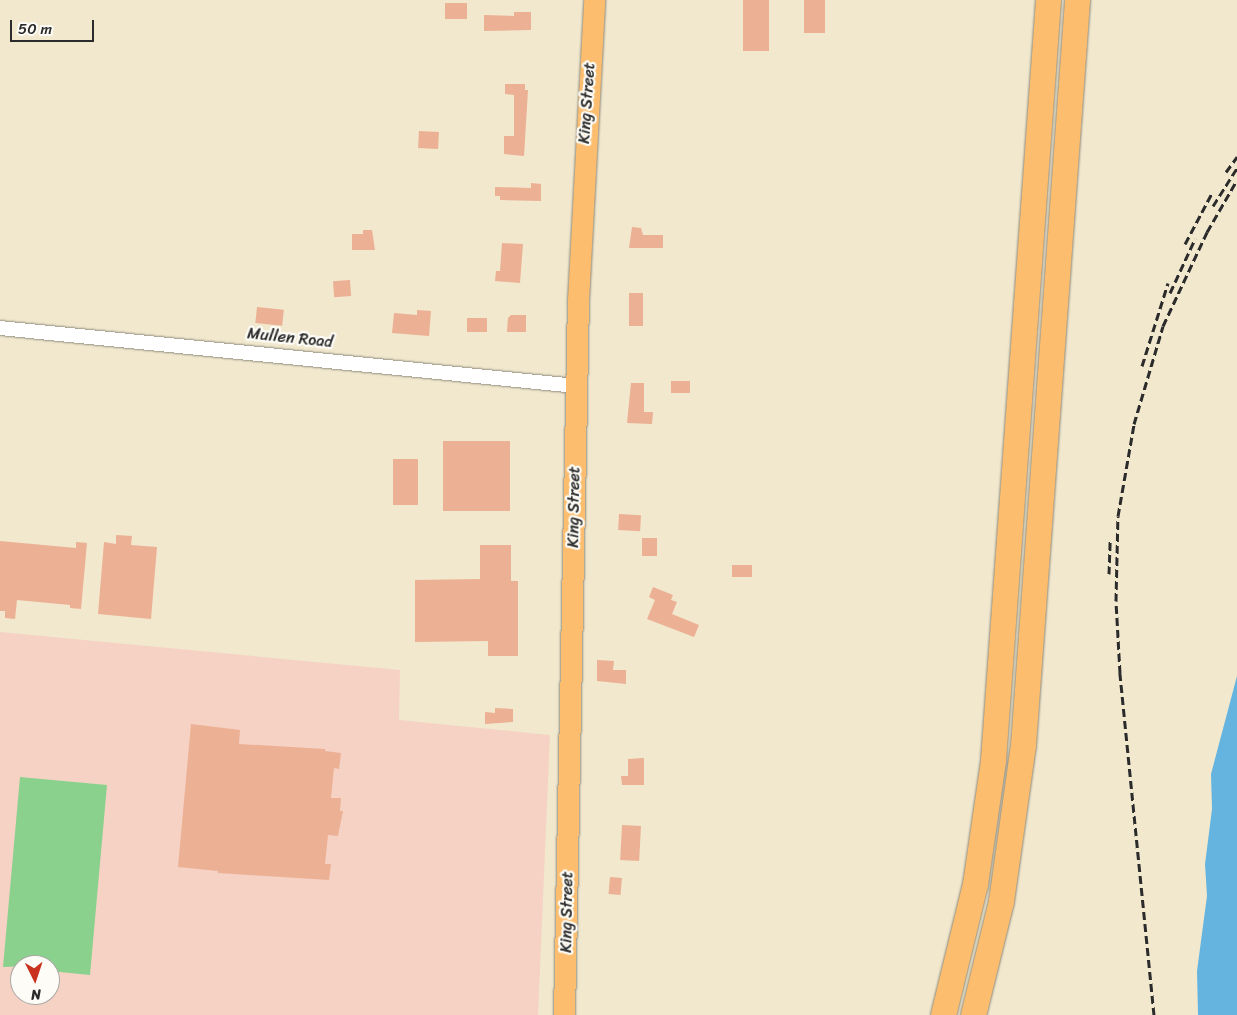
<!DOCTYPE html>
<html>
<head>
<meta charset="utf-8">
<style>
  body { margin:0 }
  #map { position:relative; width:1237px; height:1015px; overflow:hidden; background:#f1e8ce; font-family:Sriracha,sans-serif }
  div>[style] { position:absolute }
  .built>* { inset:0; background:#f6d2c5 }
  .green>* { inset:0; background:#89d18c }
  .water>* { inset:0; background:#65b4df }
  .building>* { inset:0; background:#ecb094; transform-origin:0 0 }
  .roads { filter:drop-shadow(0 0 1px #8e8a7c) drop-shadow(0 0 1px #8e8a7c) }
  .minor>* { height:14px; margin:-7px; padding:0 7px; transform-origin:7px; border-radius:7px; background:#fff }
  .primary>* { height:21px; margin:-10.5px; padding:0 10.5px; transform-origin:10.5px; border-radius:10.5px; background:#fcbd6e }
  .motorway>* { height:25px; margin:-12.5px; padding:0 12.5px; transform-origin:12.5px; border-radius:12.5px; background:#fcbd6e }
  .rail>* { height:3px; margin-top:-1.5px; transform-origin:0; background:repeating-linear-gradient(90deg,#2b2b2b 0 8px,transparent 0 12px) }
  span { translate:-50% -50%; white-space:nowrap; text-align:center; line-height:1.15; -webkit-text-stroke:4.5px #fdfcf7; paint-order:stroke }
  .street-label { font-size:16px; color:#2b2b2b }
  .north { position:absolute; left:10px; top:955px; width:50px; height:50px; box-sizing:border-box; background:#fdfcf7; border:1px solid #a9a8a5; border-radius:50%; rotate:176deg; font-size:14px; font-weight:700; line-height:20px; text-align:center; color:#2b2b2b }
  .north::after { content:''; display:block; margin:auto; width:18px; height:22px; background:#c8321e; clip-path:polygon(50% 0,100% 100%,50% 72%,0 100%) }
  .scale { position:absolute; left:10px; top:20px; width:84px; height:22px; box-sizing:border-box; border:2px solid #2b2b2b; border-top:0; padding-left:6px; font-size:15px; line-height:18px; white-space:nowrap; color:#2b2b2b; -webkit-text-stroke:4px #fdfcf7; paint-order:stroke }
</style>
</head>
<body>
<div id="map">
  <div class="built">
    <div style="clip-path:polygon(evenodd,0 632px,400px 670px,399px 720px,550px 735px,538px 1015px,0 1015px,0 632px,20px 965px,50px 965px,50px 995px,20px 995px,20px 965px)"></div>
  </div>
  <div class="green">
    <div style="clip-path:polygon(20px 777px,107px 785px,90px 975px,50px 971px,50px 965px,3px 967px)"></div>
  </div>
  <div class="water">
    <div style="clip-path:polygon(1237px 676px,1237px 1015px,1198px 1015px,1197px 971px,1207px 896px,1205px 864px,1212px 809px,1211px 774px)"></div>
  </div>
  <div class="building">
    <div style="left:743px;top:0;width:26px;height:51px"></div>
    <div style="left:804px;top:0;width:21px;height:33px"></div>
    <div style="left:445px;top:3px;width:22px;height:16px"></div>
    <div style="clip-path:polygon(514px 12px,531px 12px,531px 30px,484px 31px,484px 15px,514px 16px)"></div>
    <div style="clip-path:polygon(505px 84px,525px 84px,525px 90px,528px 90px,524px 156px,504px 154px,504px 136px,514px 136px,514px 95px,505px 94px)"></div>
    <div style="left:419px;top:131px;width:20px;height:17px;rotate:3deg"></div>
    <div style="clip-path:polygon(531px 183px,541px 184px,541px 201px,500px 200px,500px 196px,495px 196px,495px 187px,531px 188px)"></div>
    <div style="clip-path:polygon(632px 227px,641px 228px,643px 235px,663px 235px,663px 248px,629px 248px)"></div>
    <div style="clip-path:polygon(363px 230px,372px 230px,375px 250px,352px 250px,352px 234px,363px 234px)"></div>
    <div style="clip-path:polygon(502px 243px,523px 244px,520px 283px,495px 281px,496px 271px,500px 271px)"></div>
    <div style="left:350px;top:280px;width:16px;height:17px;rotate:86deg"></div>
    <div style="left:629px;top:293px;width:14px;height:33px"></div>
    <div style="left:257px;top:307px;width:27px;height:16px;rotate:6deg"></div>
    <div style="clip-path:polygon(417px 310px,431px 311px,429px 336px,392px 333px,394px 313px,417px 315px)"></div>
    <div style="clip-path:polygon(511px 315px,526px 315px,526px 332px,507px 332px,508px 318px)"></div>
    <div style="left:487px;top:318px;width:14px;height:20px;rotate:90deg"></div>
    <div style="left:671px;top:381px;width:19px;height:12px"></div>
    <div style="clip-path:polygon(631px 383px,644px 383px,644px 412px,653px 412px,652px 424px,627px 423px)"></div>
    <div style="left:510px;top:441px;width:70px;height:67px;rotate:90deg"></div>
    <div style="left:393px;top:459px;width:25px;height:46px"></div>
    <div style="left:619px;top:514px;width:22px;height:16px;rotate:3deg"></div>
    <div style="clip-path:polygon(116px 535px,132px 536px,131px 545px,157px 547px,151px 619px,98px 614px,104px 542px,116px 544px)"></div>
    <div style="left:657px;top:538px;width:18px;height:15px;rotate:90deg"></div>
    <div style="clip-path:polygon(0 541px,76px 548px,76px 542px,87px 543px,81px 609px,70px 608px,70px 605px,17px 600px,15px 619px,5px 618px,5px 611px,0 611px)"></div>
    <div style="clip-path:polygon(480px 545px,511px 545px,511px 581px,518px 581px,518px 656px,488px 656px,488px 641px,415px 642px,415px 580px,480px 579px)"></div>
    <div style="left:732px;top:565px;width:20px;height:12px"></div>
    <div style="clip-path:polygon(653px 587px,673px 595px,671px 600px,677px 602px,672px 614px,699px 625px,694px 637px,647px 619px,655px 600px,649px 597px)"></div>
    <div style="clip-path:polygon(597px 660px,614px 661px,613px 670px,626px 670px,626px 684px,597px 681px)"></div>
    <div style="clip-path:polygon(495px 708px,513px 709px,513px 722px,485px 724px,485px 712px,495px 713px)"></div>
    <div style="clip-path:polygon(191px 724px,240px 730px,239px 744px,325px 749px,325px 751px,341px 753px,339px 769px,334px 768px,331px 798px,341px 798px,340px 811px,343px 811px,338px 836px,328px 835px,325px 864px,331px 864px,329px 880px,218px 873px,218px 871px,178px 867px)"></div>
    <div style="clip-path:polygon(644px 758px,644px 785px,622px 785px,621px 776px,628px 776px,628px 759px)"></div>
    <div style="left:622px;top:825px;width:19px;height:35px;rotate:3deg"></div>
    <div style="left:610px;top:877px;width:12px;height:17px;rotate:5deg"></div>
  </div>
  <div class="roads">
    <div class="minor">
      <div style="left:0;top:328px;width:579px;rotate:5.75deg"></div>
    </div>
    <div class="primary">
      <div style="left:564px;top:1015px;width:715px;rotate:-88.88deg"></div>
      <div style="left:578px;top:300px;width:300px;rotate:-86.9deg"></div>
    </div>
    <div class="motorway">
      <div style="left:943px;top:1015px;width:135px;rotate:-76.3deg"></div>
      <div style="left:975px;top:884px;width:125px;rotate:-81.7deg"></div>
      <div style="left:993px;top:760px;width:762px;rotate:-85.86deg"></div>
      <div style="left:973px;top:1015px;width:117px;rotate:-76.2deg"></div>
      <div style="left:1001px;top:901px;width:158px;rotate:-82deg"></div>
      <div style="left:1023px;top:745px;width:747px;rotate:-85.85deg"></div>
    </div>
  </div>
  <div class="rail">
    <div style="left:1226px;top:172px;width:19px;rotate:-54deg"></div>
    <div style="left:1213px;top:206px;width:45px;rotate:-57.7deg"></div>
    <div style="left:1185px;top:244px;width:58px;rotate:-62.1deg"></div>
    <div style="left:1170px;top:293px;width:60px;rotate:-65.2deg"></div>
    <div style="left:1142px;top:366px;width:87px;rotate:-72.6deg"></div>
    <div style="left:1109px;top:574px;width:35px;rotate:-88deg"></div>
    <div style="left:1154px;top:1015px;width:344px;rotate:-95.7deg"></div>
    <div style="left:1120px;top:673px;width:72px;rotate:-93.2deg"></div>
    <div style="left:1116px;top:601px;width:85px;rotate:-88.7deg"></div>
    <div style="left:1118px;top:516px;width:93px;rotate:-80.1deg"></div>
    <div style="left:1134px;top:424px;width:102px;rotate:-73.5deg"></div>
    <div style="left:1163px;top:326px;width:104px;rotate:-64.9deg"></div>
    <div style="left:1207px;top:232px;width:60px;rotate:-60deg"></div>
  </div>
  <div class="street-label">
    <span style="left:587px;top:103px;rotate:-86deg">King Street</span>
    <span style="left:290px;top:338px;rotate:6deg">Mullen Road</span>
    <span style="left:574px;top:507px;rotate:-89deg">King Street</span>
    <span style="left:567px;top:912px;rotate:-89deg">King Street</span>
  </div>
  <div class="north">N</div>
  <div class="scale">50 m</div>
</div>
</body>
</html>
